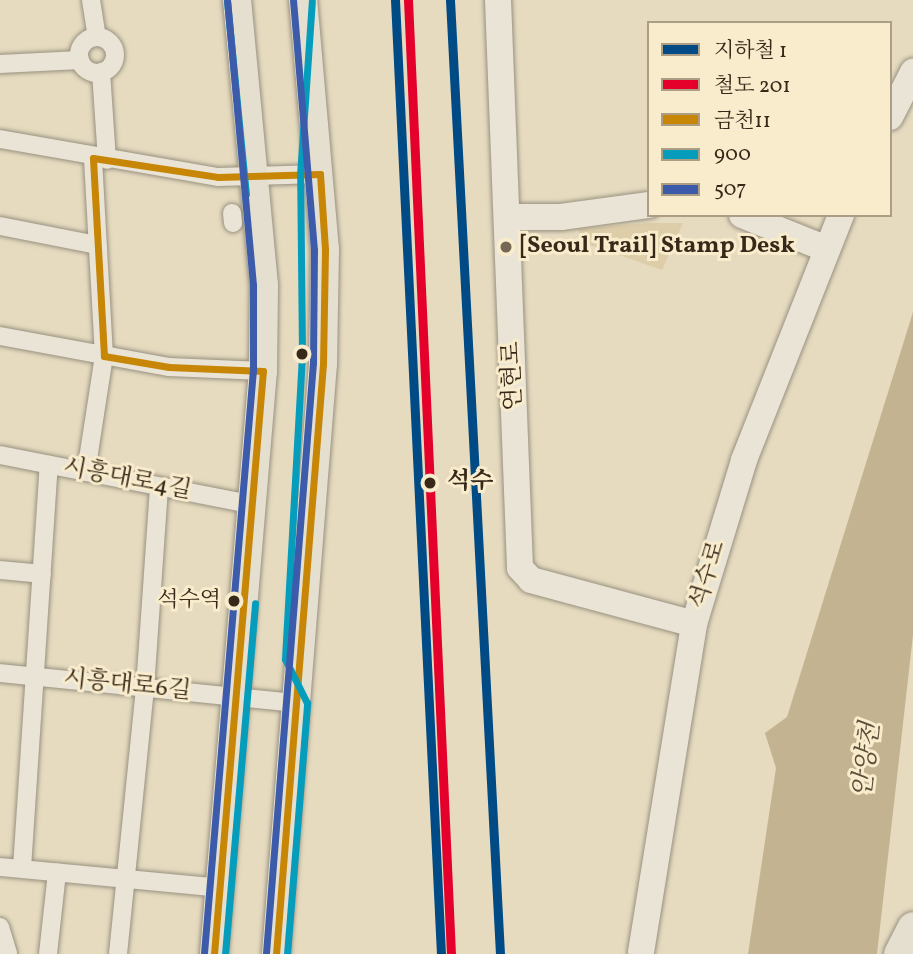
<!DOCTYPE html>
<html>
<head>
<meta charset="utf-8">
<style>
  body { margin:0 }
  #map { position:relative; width:913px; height:954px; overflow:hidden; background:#e6dbbf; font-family:Vollkorn,"Noto Serif KR",serif }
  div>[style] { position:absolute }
  .green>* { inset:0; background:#ddcda8 }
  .water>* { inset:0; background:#c3b391 }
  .roads { filter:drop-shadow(0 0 2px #999180) drop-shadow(0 0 2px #999180) }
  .street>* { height:18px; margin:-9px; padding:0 9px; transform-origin:9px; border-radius:9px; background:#e9e4d6 }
  .street>.ring { margin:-9px; padding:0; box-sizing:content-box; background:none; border:18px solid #e9e4d6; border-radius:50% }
  .secondary>* { height:26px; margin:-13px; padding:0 13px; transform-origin:13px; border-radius:13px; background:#e9e4d6 }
  .primary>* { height:28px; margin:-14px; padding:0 14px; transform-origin:14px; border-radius:14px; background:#e5dfd0 }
  .highway>* { height:33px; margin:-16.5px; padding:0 16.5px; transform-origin:16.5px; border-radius:16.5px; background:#e5dfd0 }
  .bus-1>* { height:7px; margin:-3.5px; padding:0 3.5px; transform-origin:3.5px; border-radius:3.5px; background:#c78606 }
  .bus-2>* { height:7px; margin:-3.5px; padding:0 3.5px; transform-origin:3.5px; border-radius:3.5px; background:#069cbc }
  .bus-3>* { height:7px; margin:-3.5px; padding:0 3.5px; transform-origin:3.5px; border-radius:3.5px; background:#3d5bab }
  .rail-1>* { height:9px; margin:-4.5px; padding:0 4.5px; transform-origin:4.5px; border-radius:4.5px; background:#e4002b }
  .metro-1>* { height:9px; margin:-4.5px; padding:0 4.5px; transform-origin:4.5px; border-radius:4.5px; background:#004a85 }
  .dots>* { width:19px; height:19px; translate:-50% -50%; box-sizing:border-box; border:4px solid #f8eccc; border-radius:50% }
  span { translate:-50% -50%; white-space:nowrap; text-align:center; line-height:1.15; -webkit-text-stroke:6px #f8eccc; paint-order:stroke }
  .bus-label { font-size:22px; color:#37281a }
  .right { translate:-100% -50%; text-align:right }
  .poi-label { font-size:24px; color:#37281a; font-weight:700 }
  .left { translate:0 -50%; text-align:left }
  .street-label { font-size:24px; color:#37281a }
  .stop-label { font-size:24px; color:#37281a; font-weight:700 }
  .water-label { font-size:26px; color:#5c4d38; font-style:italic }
  .legend { position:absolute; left:647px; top:21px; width:245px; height:196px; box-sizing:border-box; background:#f8eccc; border:2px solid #ab9e85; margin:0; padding:9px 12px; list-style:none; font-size:21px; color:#37281a }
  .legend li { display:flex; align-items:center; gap:14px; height:35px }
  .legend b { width:35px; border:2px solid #ab9e85 }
</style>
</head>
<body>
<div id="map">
  <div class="green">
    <div style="clip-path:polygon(648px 223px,683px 223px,662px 270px,579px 241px,579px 229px)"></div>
  </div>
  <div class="water">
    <div style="clip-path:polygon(913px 312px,913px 635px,877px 954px,748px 954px,776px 768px,765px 733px,787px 717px)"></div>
  </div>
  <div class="roads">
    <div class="street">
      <div style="left:91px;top:0;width:37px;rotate:81deg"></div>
      <div class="ring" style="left:79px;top:37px;width:18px;height:18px"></div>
      <div style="left:0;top:64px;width:80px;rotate:-2.9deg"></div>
      <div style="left:101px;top:72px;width:88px;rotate:86.1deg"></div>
      <div style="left:0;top:139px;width:221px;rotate:9.9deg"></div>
      <div style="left:218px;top:177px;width:102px;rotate:-1.7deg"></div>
      <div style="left:232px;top:213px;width:10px;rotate:84deg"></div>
      <div style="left:0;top:226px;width:99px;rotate:11.1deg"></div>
      <div style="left:0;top:336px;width:172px;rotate:10.4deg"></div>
      <div style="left:169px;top:367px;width:94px;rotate:2.4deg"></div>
      <div style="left:0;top:455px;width:259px;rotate:11.1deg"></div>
      <div style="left:86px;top:472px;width:117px;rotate:-81.2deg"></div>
      <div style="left:104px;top:356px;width:198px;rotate:-93.2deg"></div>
      <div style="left:0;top:570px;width:42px;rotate:5.4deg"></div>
      <div style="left:0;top:673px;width:299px;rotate:5.8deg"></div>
      <div style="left:0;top:867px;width:222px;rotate:5.4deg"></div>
      <div style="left:22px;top:868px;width:404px;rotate:-86.2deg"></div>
      <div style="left:0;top:927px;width:28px;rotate:73deg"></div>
      <div style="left:48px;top:954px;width:82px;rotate:-83.7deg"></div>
      <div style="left:118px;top:954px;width:267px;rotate:-84.2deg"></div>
      <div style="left:145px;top:688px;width:202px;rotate:-86deg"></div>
    </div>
    <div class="secondary">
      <div style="left:498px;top:0;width:568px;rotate:87.78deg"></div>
      <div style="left:520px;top:568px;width:16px;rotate:47deg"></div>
      <div style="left:531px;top:580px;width:169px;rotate:15.1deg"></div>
      <div style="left:890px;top:117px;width:51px;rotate:-62.9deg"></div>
      <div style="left:742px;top:215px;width:88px;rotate:21.9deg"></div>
      <div style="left:509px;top:217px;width:52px"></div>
      <div style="left:561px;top:217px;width:89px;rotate:-7.8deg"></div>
      <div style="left:641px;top:952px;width:332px;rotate:-80.8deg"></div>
      <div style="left:694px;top:624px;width:171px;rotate:-73deg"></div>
      <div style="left:744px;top:460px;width:264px;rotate:-68.4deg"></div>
    </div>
    <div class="primary">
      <div style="left:214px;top:954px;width:585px;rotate:-85.2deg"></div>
      <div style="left:263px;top:371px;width:86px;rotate:-89.3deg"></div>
      <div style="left:264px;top:285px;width:286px;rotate:-95.4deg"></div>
      <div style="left:276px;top:954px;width:592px;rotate:-85.45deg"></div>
      <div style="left:323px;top:364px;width:114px;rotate:-89deg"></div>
      <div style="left:325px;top:250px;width:251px;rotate:-95deg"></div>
    </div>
    <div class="highway">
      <div style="left:900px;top:954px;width:29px;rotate:-63deg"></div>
    </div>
  </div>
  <div class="bus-1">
    <div style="left:214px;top:954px;width:585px;rotate:-85.2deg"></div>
    <div style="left:263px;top:371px;width:94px;rotate:-177.6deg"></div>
    <div style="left:169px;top:367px;width:66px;rotate:-170.4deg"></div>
    <div style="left:104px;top:356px;width:198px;rotate:-93.2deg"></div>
    <div style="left:93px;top:158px;width:126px;rotate:8.6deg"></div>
    <div style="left:218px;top:177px;width:102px;rotate:-1.7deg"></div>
    <div style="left:320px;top:174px;width:76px;rotate:86.2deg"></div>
    <div style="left:325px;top:250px;width:114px;rotate:91deg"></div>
    <div style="left:323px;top:364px;width:592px;rotate:94.55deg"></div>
  </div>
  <div class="bus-2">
    <div style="left:227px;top:1px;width:194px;rotate:84.4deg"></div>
    <div style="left:225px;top:954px;width:352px;rotate:-85.1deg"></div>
    <div style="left:287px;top:954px;width:252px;rotate:-85.4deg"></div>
    <div style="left:307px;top:703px;width:49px;rotate:-116.6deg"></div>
    <div style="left:285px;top:659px;width:307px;rotate:-86.8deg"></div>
    <div style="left:302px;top:352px;width:177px;rotate:-90.6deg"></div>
    <div style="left:300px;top:175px;width:174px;rotate:-86.1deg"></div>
  </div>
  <div class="bus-3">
    <div style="left:204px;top:953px;width:585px;rotate:-85.2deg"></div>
    <div style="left:253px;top:370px;width:85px;rotate:-90deg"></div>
    <div style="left:253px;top:285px;width:285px;rotate:-95.2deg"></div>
    <div style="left:266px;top:953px;width:592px;rotate:-85.45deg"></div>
    <div style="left:313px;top:363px;width:113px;rotate:-89.5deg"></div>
    <div style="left:314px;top:250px;width:250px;rotate:-94.8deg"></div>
  </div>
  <div class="rail-1">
    <div style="left:408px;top:0;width:955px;rotate:87.42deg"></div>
  </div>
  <div class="metro-1">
    <div style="left:395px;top:0;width:955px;rotate:87.24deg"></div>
    <div style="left:450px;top:0;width:955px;rotate:87deg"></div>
  </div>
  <div class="dots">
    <div style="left:506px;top:247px;background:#746754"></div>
    <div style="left:302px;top:354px;background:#37281a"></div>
    <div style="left:430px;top:483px;background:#37281a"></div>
    <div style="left:234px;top:601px;background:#37281a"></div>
  </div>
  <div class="bus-label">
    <span class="right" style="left:221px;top:601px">석수역</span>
  </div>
  <div class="poi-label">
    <span class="left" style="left:520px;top:247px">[Seoul Trail] Stamp Desk</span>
  </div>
  <div class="street-label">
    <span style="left:514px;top:376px;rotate:-92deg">연현로</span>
    <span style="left:127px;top:480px;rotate:11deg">시흥대로4길</span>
    <span style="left:709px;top:575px;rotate:-73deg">석수로</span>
    <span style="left:127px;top:686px;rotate:6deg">시흥대로6길</span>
  </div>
  <div class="stop-label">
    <span class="left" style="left:447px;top:483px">석수</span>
  </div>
  <div class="water-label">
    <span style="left:868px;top:760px;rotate:-83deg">안양천</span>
  </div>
  <ul class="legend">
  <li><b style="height:9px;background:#004a85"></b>지하철 1</li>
  <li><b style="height:9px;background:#e4002b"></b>철도 201</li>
  <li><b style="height:9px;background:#c78606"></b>금천11</li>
  <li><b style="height:9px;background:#069cbc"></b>900</li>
  <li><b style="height:9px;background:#3d5bab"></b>507</li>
  </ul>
</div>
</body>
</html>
